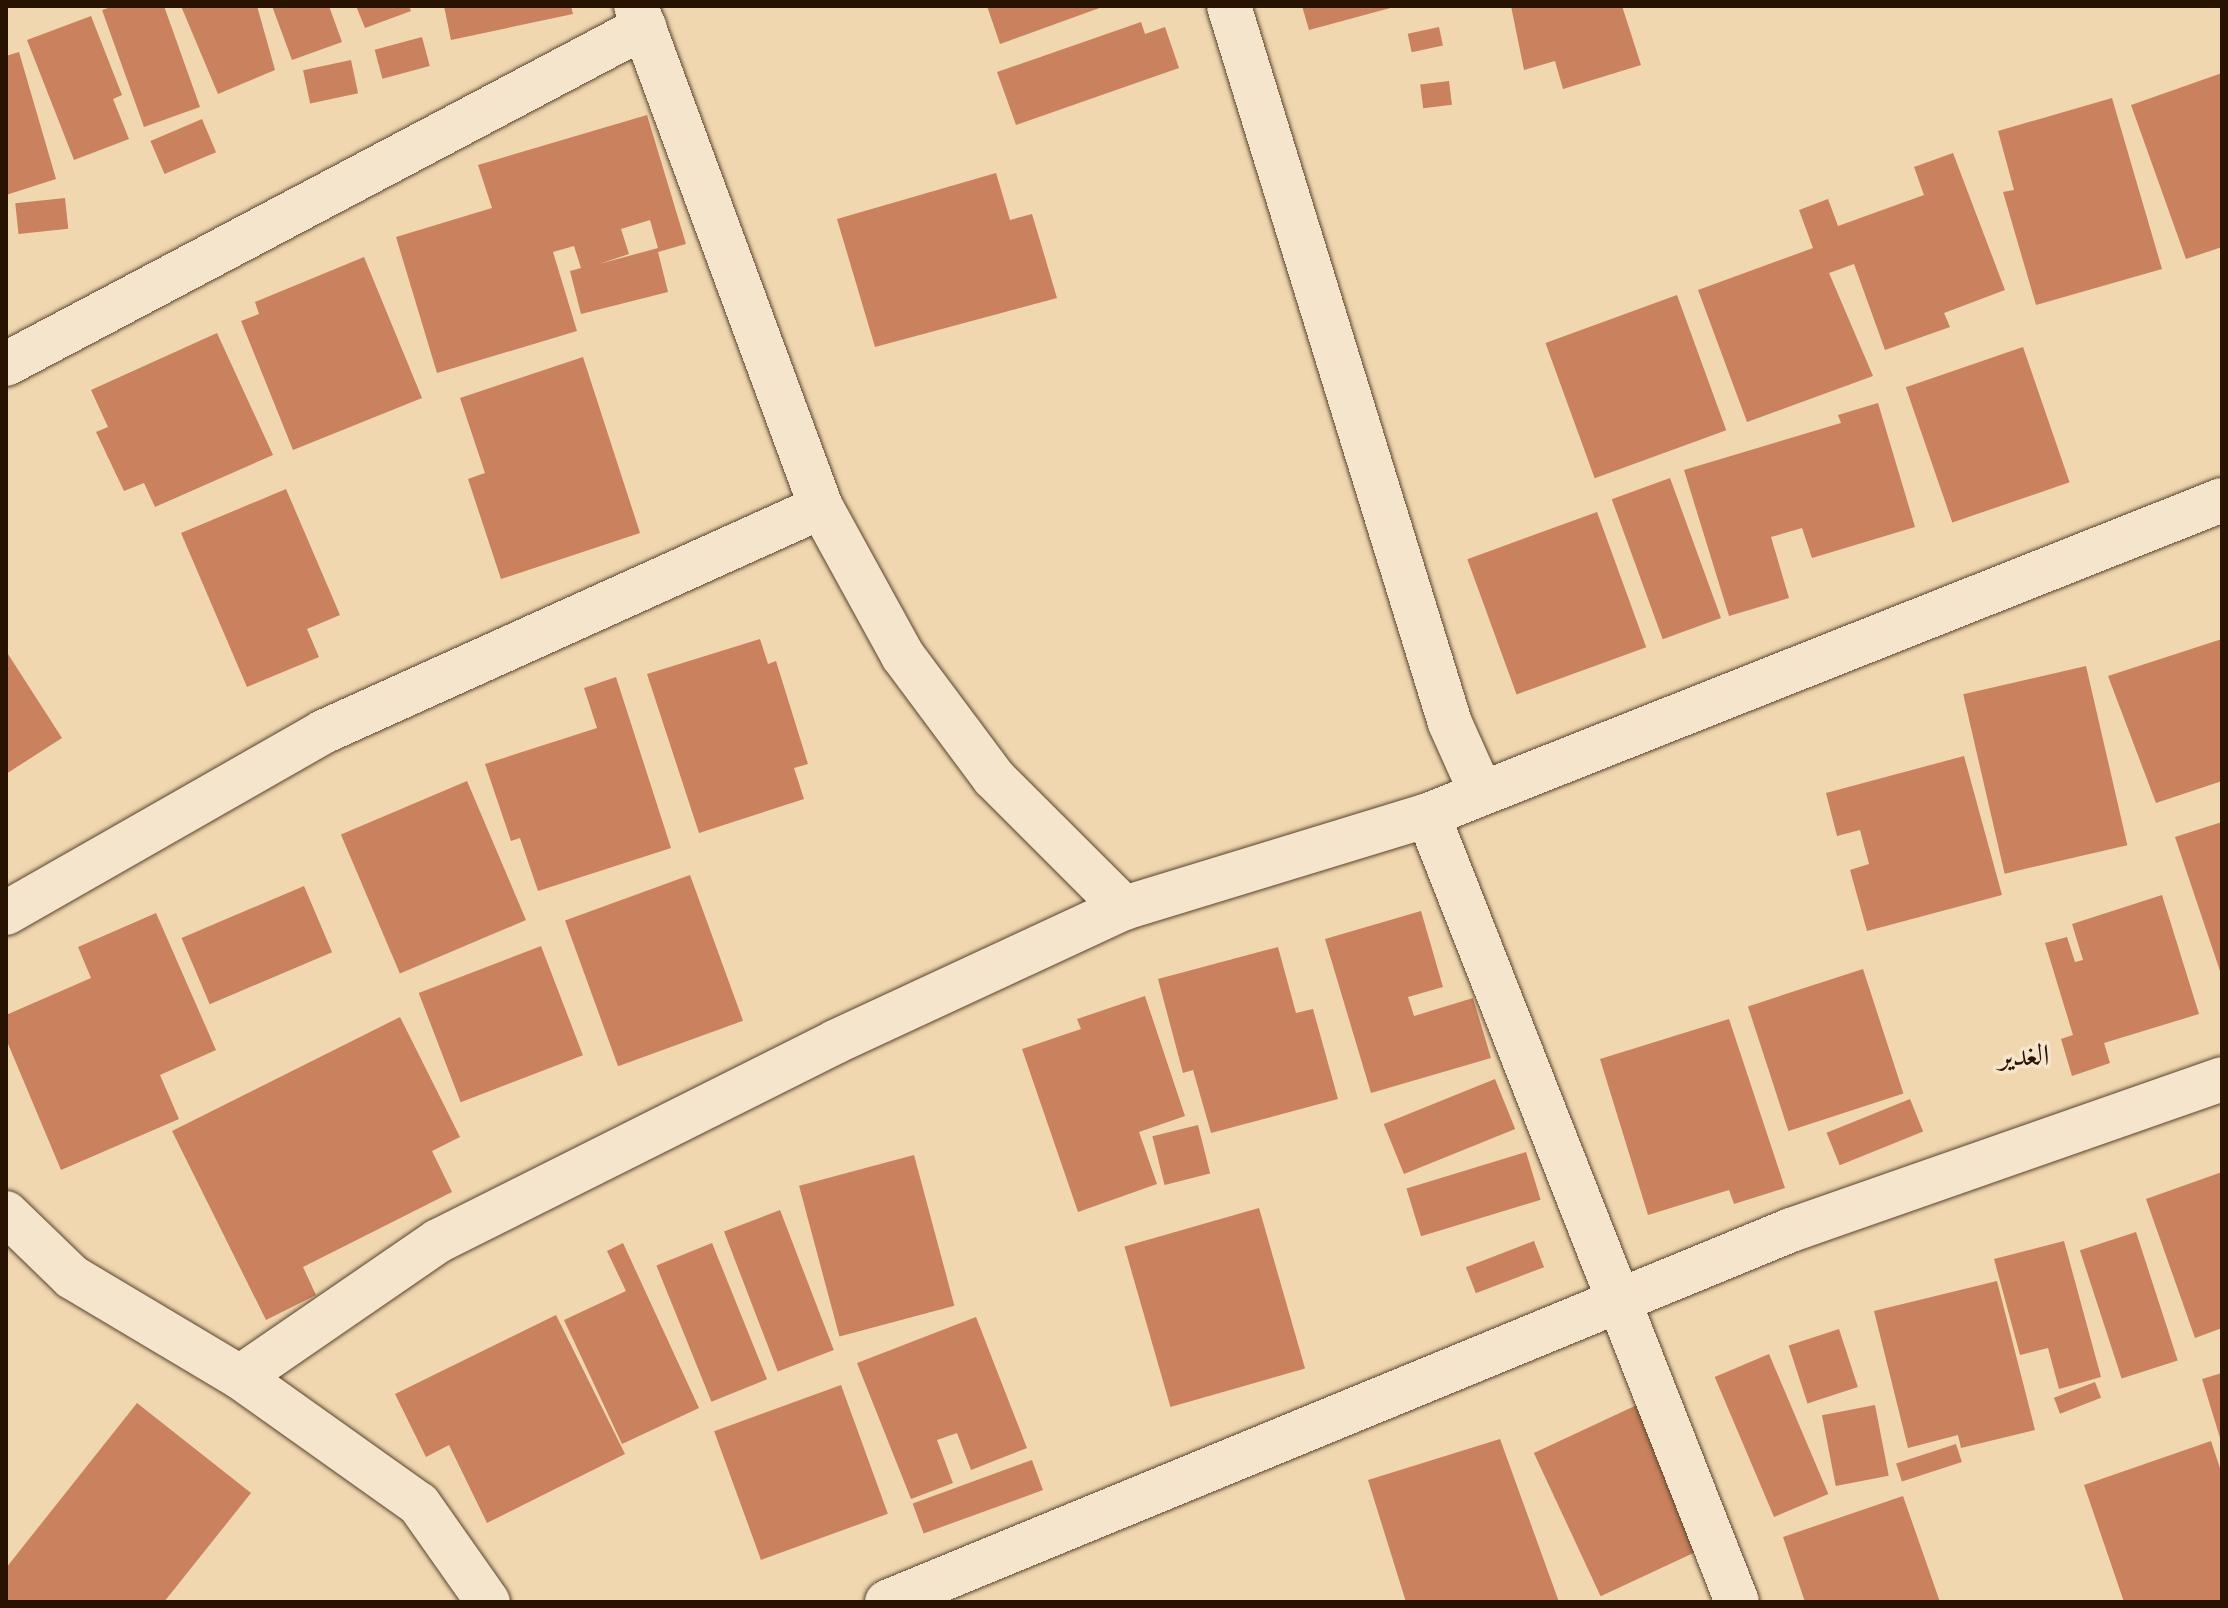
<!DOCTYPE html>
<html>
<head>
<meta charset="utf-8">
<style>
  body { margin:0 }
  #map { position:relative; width:2228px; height:1608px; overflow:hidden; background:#f0d7b0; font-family:"IM FELL Double Pica",Amiri,serif }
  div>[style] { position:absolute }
  .building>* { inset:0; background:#ca815d; transform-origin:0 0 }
  .roads { filter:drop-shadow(0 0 2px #5a442c) drop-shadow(0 0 2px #5a442c) }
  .minor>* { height:44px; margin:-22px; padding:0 22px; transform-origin:22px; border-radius:22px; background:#f5e5cc }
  span { translate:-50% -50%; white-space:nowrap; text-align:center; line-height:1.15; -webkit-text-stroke:7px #f5e5cc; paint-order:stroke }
  .neighbourhood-label { font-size:30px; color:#281300 }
  .frame { position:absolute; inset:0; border:8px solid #281300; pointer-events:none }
</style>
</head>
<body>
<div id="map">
  <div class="building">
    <div style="clip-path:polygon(114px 6px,164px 6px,200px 107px,144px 127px,102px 10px)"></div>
    <div style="clip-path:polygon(181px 6px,257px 6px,275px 70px,218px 94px)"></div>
    <div style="clip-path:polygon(272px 6px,329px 6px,342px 42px,292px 60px)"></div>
    <div style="clip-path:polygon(356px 6px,409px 6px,411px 11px,365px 28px)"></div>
    <div style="clip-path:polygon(444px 6px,571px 6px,573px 14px,451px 40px)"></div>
    <div style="clip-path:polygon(987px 6px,1105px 6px,1000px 44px)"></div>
    <div style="clip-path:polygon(1302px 6px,1394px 6px,1394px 7px,1309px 30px)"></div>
    <div style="clip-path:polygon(1511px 6px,1622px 6px,1641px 65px,1563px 89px,1555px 61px,1524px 70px)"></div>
    <div style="clip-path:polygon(91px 16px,122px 95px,113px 99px,129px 139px,74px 160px,27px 40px)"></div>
    <div style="clip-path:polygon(1141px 22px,1145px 34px,1165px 27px,1179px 68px,1016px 125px,997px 72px)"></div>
    <div style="left:1439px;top:27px;width:19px;height:32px;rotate:78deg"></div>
    <div style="left:422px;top:37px;width:30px;height:49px;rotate:75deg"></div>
    <div style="clip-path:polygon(19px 52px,56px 179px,6px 195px,6px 56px)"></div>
    <div style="left:351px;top:60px;width:34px;height:49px;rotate:78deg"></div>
    <div style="clip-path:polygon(2222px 73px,2222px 247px,2186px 259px,2131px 105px)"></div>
    <div style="left:1449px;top:81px;width:24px;height:29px;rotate:83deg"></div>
    <div style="clip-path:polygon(2112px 98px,2162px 269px,2036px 305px,2003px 192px,2014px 190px,1998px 131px)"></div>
    <div style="clip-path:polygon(evenodd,647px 115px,686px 244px,658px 252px,668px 292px,581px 314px,570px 271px,581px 268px,574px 246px,553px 252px,577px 331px,437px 373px,396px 237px,492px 208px,478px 165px,647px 115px,650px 220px,658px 248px,599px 264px,629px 254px,621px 229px,650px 220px)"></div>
    <div style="left:202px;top:119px;width:36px;height:56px;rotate:67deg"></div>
    <div style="clip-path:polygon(1953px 153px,2005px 290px,1944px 313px,1950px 327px,1885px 350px,1854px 264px,1829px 273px,1873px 376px,1747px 422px,1698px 290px,1813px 248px,1799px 210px,1828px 199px,1838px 226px,1924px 195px,1914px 167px)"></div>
    <div style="clip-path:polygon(996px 173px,1010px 220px,1032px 214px,1057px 298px,875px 347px,837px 219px)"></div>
    <div style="left:65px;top:198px;width:31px;height:50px;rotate:84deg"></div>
    <div style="clip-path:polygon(364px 257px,422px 398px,293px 450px,241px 321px,259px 314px,255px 302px)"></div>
    <div style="left:1677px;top:295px;width:144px;height:140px;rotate:70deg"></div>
    <div style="clip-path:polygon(217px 333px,273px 455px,155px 507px,144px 483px,124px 491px,96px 432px,108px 427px,91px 390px)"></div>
    <div style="left:2023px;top:347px;width:143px;height:124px;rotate:71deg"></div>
    <div style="clip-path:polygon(583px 357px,640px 533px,501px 579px,468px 479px,485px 473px,460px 398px)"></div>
    <div style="clip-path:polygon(1878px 403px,1915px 527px,1812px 558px,1802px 528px,1771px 537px,1789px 598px,1729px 616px,1684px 470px,1841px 423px,1838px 415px)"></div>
    <div style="left:1670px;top:478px;width:149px;height:62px;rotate:70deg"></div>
    <div style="clip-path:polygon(286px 489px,340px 615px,307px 629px,319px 657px,247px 687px,181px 533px)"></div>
    <div style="left:1597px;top:512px;width:144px;height:138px;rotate:70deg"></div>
    <div style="clip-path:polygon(760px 639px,768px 664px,776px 661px,808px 764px,794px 768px,804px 799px,699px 833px,647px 674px)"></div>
    <div style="clip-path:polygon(2222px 639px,2222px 781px,2156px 803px,2108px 676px)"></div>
    <div style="clip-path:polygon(6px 651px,62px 738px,6px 774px)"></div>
    <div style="left:2086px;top:666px;width:184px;height:126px;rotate:77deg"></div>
    <div style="clip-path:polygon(616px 677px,671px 848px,538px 891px,520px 838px,511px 841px,485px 764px,597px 728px,584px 688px)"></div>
    <div style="clip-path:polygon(1964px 756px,2002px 895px,1867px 931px,1850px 870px,1869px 864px,1860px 830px,1837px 836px,1826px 793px)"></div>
    <div style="left:467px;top:781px;width:151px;height:137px;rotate:67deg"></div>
    <div style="clip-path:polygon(2222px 822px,2222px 974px,2221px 974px,2175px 837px)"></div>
    <div style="left:690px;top:875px;width:155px;height:133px;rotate:70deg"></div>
    <div style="left:304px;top:886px;width:72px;height:133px;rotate:67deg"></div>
    <div style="clip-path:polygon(2162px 895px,2199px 1014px,2104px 1043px,2110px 1063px,2072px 1076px,2061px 1039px,2073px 1035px,2045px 943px,2067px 937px,2075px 962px,2083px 960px,2072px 924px)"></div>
    <div style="clip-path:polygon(1421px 911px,1443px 987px,1408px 997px,1414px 1016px,1473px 998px,1491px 1058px,1371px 1093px,1325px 939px)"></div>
    <div style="clip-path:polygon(156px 913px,216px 1050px,160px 1075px,179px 1119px,61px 1170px,6px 1039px,6px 1015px,91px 978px,78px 947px)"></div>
    <div style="left:541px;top:946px;width:117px;height:131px;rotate:69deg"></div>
    <div style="clip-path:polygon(1278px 947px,1296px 1013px,1313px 1009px,1338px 1099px,1211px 1133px,1193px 1070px,1183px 1073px,1158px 979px)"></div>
    <div style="left:1863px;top:969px;width:131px;height:121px;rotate:72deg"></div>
    <div style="clip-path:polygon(1145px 996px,1185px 1116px,1139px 1132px,1157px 1184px,1078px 1212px,1022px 1049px,1081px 1029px,1077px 1019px)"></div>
    <div style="clip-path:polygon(400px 1017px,460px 1137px,432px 1151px,452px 1192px,303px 1267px,316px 1295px,266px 1320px,172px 1131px)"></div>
    <div style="clip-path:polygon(1729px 1019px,1785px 1188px,1734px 1204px,1729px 1190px,1648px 1215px,1600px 1059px)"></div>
    <div style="left:1495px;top:1079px;width:54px;height:120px;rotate:68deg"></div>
    <div style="left:1910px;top:1099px;width:35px;height:90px;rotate:68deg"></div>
    <div style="left:1198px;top:1125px;width:50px;height:47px;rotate:76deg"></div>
    <div style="left:1526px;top:1152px;width:50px;height:125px;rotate:73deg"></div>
    <div style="left:914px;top:1155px;width:156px;height:119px;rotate:75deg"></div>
    <div style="clip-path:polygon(2222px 1172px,2222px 1328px,2195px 1338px,2146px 1199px)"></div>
    <div style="left:1259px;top:1208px;width:167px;height:140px;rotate:74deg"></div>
    <div style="left:780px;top:1210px;width:150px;height:60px;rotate:69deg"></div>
    <div style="left:2136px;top:1232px;width:135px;height:59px;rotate:72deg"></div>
    <div style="left:1534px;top:1241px;width:28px;height:73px;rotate:69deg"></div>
    <div style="clip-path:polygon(2064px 1241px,2101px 1377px,2059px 1389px,2048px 1348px,2020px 1355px,1994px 1259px)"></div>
    <div style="clip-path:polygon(623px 1243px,699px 1408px,622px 1444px,564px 1320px,626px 1291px,607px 1251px)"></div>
    <div style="left:712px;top:1243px;width:147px;height:60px;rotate:68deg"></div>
    <div style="clip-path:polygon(1997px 1281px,2035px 1430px,1961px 1448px,1958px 1435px,1908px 1448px,1874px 1311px)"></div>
    <div style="clip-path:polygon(556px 1315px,625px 1454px,487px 1523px,449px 1445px,426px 1457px,395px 1394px)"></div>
    <div style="clip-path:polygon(976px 1317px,1027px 1448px,971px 1470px,957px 1433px,937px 1440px,953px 1483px,911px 1499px,857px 1363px)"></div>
    <div style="left:1839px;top:1329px;width:61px;height:53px;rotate:72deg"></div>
    <div style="left:1769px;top:1354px;width:152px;height:59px;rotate:67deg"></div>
    <div style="clip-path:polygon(2222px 1373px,2222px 1441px,2221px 1441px,2202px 1379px)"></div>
    <div style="left:2095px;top:1382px;width:17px;height:44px;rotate:69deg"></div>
    <div style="left:841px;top:1385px;width:137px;height:135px;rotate:70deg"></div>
    <div style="clip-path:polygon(137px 1403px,251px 1493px,164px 1602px,6px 1602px,6px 1568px)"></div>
    <div style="left:1639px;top:1404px;width:158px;height:116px;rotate:65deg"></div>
    <div style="left:1875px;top:1405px;width:72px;height:54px;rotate:79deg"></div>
    <div style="clip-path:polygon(1500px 1439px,1559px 1602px,1406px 1602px,1368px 1480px)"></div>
    <div style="clip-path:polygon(2211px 1441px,2222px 1474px,2222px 1602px,2124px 1602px,2084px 1485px)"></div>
    <div style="left:1956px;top:1444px;width:19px;height:63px;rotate:72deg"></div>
    <div style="left:1032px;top:1460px;width:32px;height:127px;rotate:70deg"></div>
    <div style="clip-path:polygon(1903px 1496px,1940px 1602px,1805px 1602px,1783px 1537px)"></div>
  </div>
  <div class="roads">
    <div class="minor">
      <div style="left:636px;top:6px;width:534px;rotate:69.73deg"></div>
      <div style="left:821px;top:507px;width:170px;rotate:61.2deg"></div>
      <div style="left:903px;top:656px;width:152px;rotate:53.3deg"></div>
      <div style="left:994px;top:778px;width:184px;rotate:45deg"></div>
      <div style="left:1229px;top:6px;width:750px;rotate:72.87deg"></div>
      <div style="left:1450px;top:723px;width:73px;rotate:65.9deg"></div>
      <div style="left:6px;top:364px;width:722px;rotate:-27.84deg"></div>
      <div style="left:1428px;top:815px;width:845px;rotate:68.56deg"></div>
      <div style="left:6px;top:913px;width:365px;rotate:-29.7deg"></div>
      <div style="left:323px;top:732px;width:546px;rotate:-24.31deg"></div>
      <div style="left:6px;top:1213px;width:92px;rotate:44.1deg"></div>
      <div style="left:72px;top:1277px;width:196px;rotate:30.8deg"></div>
      <div style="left:240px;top:1377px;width:219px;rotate:35.4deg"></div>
      <div style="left:419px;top:1504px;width:120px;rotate:54.9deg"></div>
      <div style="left:240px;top:1377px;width:240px;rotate:-34.5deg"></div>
      <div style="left:438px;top:1241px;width:444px;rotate:-26.6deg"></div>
      <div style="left:835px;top:1042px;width:319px;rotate:-24.9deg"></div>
      <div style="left:1124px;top:908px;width:318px;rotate:-17deg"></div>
      <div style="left:1428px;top:815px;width:854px;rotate:-21.64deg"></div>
      <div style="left:887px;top:1602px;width:978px;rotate:-22.37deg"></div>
      <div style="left:1791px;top:1230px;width:457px;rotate:-19.3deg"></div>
    </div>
  </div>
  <div class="neighbourhood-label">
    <span style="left:2024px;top:1056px">الغدير</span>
  </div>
  <div class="frame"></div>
</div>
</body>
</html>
